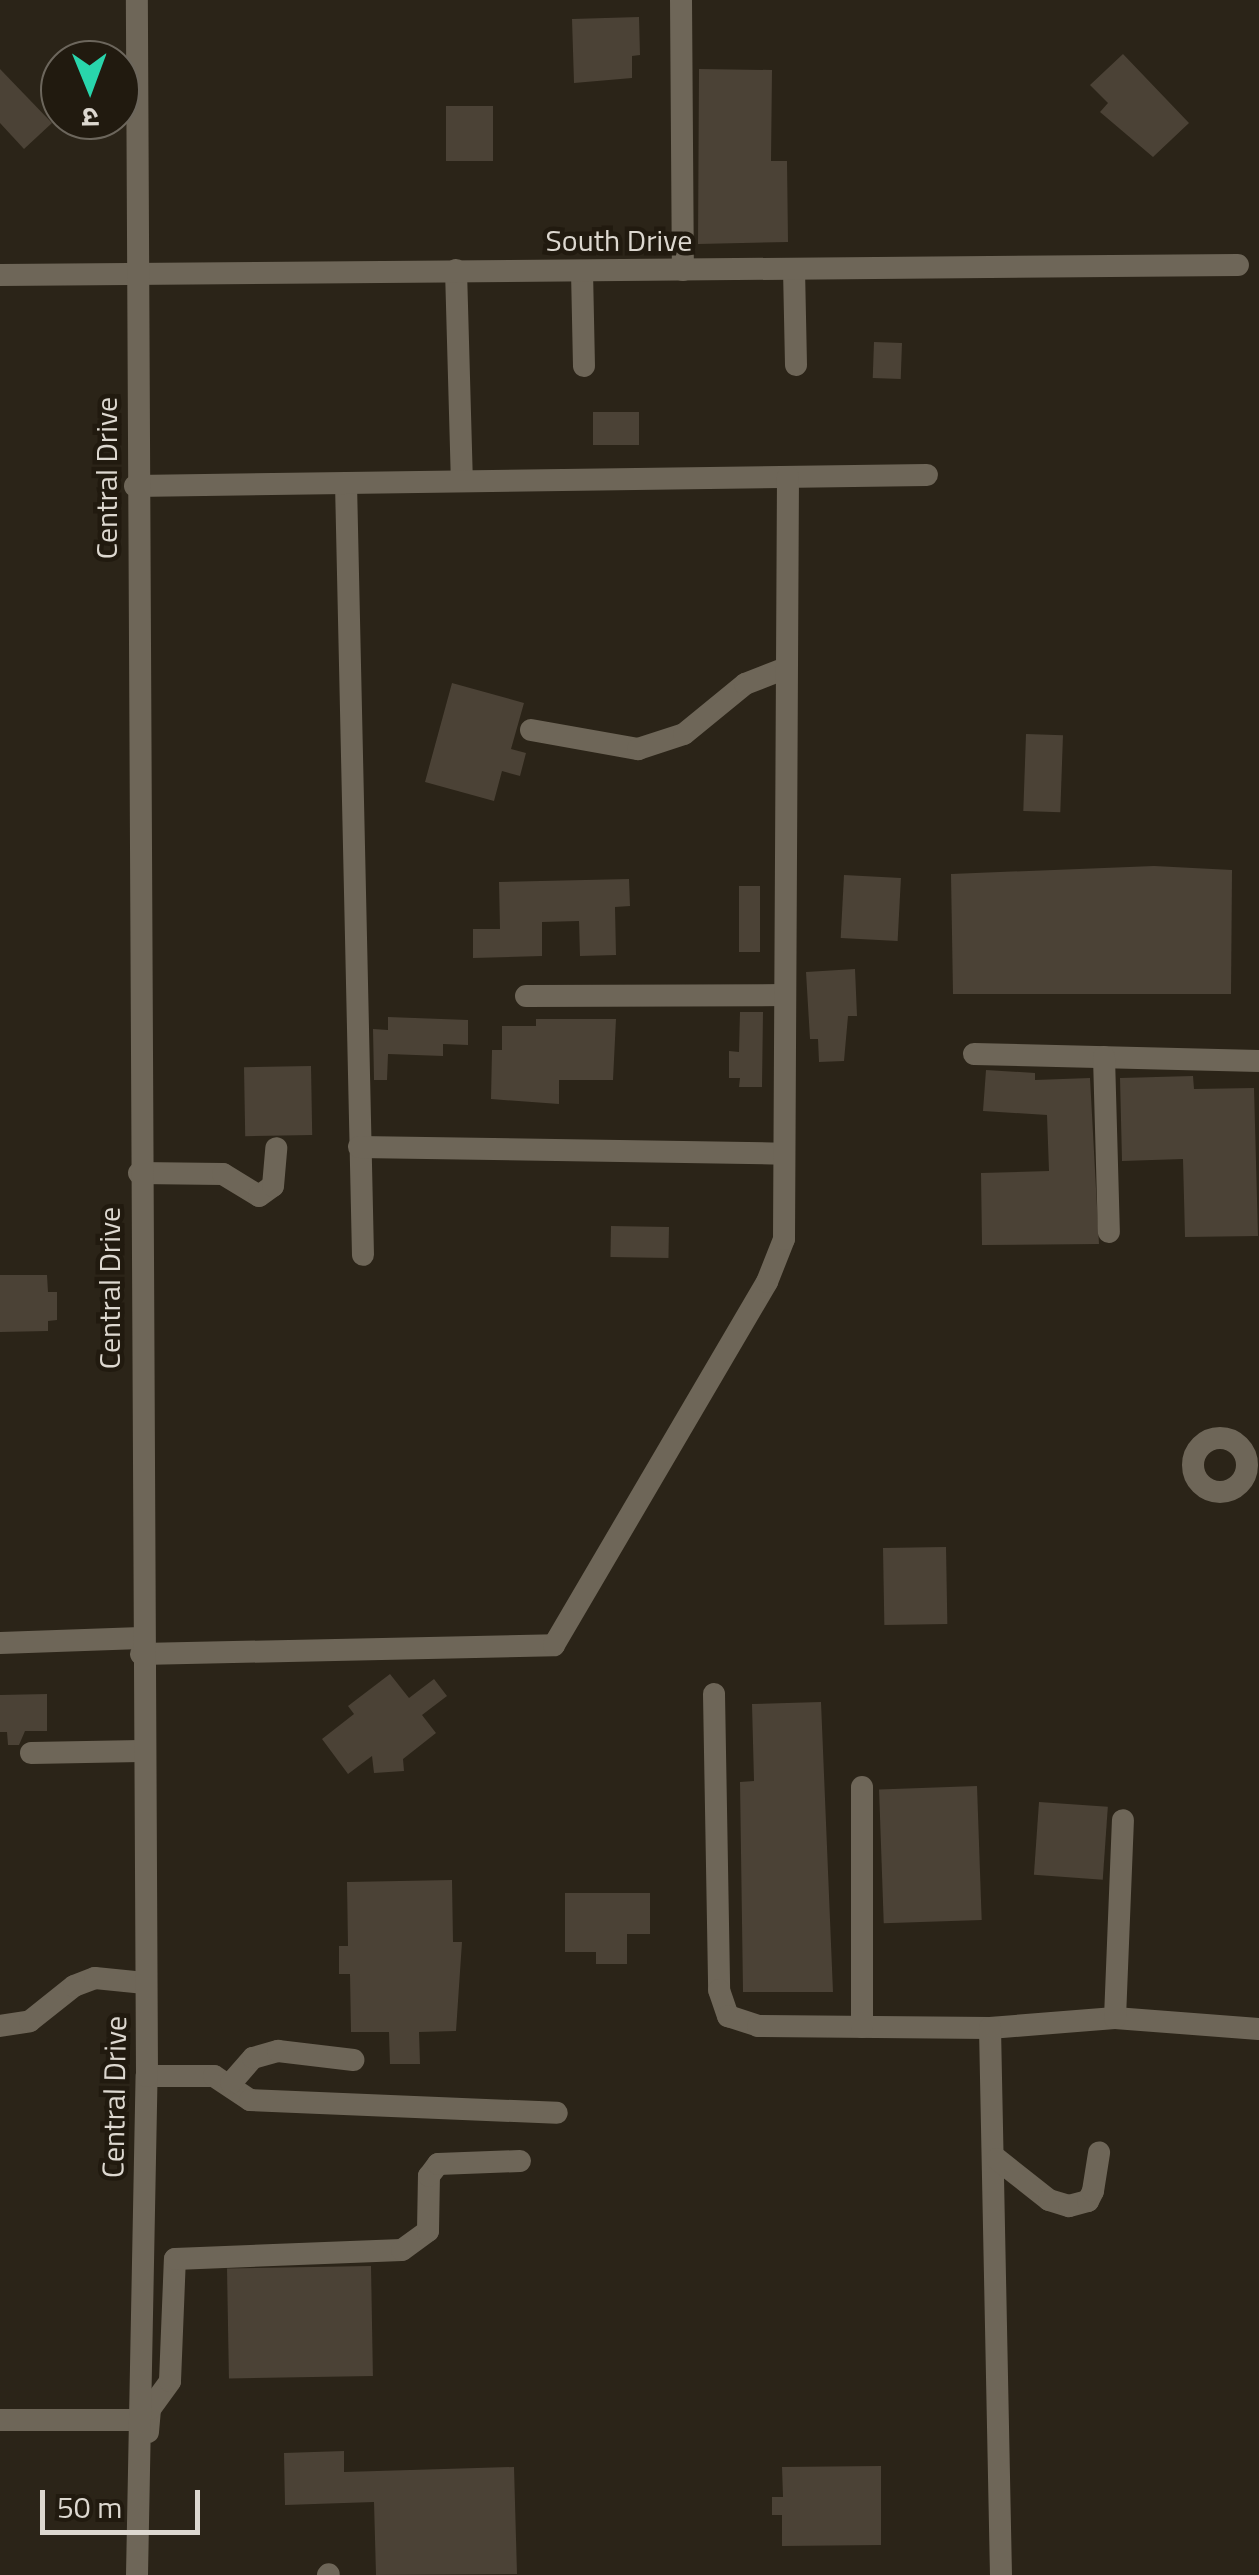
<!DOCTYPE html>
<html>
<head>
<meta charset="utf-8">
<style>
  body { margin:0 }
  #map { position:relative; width:1259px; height:2575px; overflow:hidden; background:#2b2418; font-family:"Titillium Web","Noto Sans Devanagari",sans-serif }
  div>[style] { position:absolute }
  .building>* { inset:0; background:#4b4236; transform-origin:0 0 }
  .street>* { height:22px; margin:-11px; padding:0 11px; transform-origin:11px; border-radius:11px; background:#6e6658 }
  .street>.ring { margin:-11px; padding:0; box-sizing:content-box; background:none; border:22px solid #6e6658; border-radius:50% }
  span { translate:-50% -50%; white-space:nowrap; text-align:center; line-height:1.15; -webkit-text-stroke:9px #211a0f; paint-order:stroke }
  .street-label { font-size:30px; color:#ddd8d0 }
  .north { position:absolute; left:40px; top:40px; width:100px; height:100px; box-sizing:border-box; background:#211a0f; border:2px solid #6c665c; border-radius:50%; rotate:179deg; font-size:28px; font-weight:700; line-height:40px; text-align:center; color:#ddd8d0 }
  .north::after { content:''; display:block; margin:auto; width:35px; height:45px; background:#29d5ac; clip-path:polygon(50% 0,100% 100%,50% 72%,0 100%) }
  .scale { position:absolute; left:40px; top:2490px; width:160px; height:45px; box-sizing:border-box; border:5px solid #ddd8d0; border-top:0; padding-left:12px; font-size:30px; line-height:35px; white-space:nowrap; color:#ddd8d0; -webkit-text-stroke:8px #211a0f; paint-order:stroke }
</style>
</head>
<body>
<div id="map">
  <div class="building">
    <div style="clip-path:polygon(639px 17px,640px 55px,632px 56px,632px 78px,574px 83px,572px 19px)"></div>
    <div style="clip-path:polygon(1123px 54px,1189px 123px,1153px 157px,1100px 112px,1108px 103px,1090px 85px)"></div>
    <div style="clip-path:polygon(0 69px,52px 123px,24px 149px,0 123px)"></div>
    <div style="clip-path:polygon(699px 69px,772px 70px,771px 161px,787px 161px,788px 242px,698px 244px)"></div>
    <div style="left:446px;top:106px;width:47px;height:55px"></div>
    <div style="left:874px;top:342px;width:28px;height:36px;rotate:2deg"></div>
    <div style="left:593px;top:412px;width:46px;height:33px"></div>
    <div style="clip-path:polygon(452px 683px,524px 703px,511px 749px,526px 753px,520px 776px,502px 771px,494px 801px,425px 782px)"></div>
    <div style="left:1026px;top:734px;width:37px;height:77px;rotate:2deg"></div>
    <div style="clip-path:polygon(1154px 866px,1232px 870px,1231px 994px,953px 994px,951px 874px)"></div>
    <div style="left:844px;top:875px;width:57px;height:63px;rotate:3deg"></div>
    <div style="clip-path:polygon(629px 879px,630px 906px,615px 907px,616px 955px,580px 956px,579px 921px,542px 922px,542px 956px,473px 958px,473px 929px,500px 929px,499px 882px)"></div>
    <div style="left:739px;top:886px;width:21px;height:66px"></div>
    <div style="clip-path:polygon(855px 969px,857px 1016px,848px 1016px,844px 1061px,819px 1062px,818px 1039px,810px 1039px,806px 972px)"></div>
    <div style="clip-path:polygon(740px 1012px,763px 1012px,762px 1087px,739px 1087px,740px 1078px,729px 1078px,729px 1051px,739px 1052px)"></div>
    <div style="clip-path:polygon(388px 1017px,468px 1020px,468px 1045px,443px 1044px,443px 1056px,388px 1054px,387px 1080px,374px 1080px,373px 1029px,388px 1030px)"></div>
    <div style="clip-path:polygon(536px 1019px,616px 1019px,613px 1080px,559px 1080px,559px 1104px,491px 1099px,492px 1050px,502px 1050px,502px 1026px,536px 1026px)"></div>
    <div style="left:311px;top:1066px;width:69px;height:67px;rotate:89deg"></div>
    <div style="clip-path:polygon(986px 1070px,1035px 1073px,1035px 1080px,1090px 1078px,1099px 1244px,982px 1245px,981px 1173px,1049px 1171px,1047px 1115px,983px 1111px)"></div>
    <div style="clip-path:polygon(1193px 1076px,1194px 1089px,1254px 1088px,1258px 1236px,1185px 1237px,1183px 1159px,1122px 1161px,1120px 1078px)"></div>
    <div style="left:611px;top:1226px;width:58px;height:31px;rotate:1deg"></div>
    <div style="clip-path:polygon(0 1275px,47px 1275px,48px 1292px,57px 1292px,57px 1320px,48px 1321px,48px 1331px,0 1332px)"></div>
    <div style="left:946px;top:1547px;width:77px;height:63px;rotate:89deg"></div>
    <div style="clip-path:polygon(390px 1674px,409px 1698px,434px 1679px,447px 1696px,422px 1715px,436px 1733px,403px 1759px,404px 1771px,374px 1773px,372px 1756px,348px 1774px,322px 1739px,354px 1714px,348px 1706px)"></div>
    <div style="clip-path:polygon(47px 1694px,47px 1731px,25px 1731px,19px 1745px,8px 1745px,7px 1732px,0 1732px,0 1695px)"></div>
    <div style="clip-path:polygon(821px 1702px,833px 1992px,743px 1992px,740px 1782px,754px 1781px,752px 1704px)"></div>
    <div style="left:977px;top:1786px;width:134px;height:98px;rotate:88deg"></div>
    <div style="left:1039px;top:1802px;width:69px;height:73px;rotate:4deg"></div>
    <div style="clip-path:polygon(452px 1880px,453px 1942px,462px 1942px,456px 2031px,419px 2032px,420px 2064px,390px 2064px,389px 2032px,351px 2032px,350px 1974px,339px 1974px,339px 1946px,348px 1946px,347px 1882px)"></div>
    <div style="clip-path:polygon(565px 1893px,650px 1893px,650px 1934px,627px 1934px,627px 1964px,596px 1964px,596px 1952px,565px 1952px)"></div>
    <div style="left:371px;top:2266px;width:110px;height:144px;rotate:89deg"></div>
    <div style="clip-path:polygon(344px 2451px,344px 2472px,514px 2467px,517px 2574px,376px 2575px,374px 2502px,285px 2505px,284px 2453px)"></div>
    <div style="clip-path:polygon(881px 2466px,881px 2545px,782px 2546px,782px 2515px,772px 2515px,772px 2497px,783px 2497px,782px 2467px)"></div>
  </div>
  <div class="street">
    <div style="left:681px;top:0;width:270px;rotate:89.6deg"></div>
    <div style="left:794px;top:269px;width:96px;rotate:88.8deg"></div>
    <div style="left:456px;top:270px;width:210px;rotate:88.4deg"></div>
    <div style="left:582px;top:271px;width:95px;rotate:88.8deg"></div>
    <div style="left:0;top:275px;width:1238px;rotate:-0.46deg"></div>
    <div style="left:346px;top:483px;width:772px;rotate:88.74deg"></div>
    <div style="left:135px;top:486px;width:792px;rotate:-0.8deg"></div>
    <div style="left:531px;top:730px;width:109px;rotate:10.1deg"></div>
    <div style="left:638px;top:749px;width:48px;rotate:-18.1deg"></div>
    <div style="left:684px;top:734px;width:79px;rotate:-39.3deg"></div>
    <div style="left:745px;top:684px;width:44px;rotate:-21.3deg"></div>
    <div style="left:526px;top:996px;width:258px;rotate:-0.2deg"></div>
    <div style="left:974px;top:1054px;width:285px;rotate:1.4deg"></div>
    <div style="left:1104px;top:1057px;width:175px;rotate:88.4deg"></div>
    <div style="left:359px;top:1147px;width:423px;rotate:0.9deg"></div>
    <div style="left:139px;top:1173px;width:84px;rotate:0.7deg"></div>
    <div style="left:223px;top:1174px;width:42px;rotate:31.4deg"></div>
    <div style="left:259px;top:1196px;width:17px;rotate:-36deg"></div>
    <div style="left:273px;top:1186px;width:38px;rotate:-85deg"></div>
    <div class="ring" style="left:1193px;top:1438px;width:32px;height:32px"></div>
    <div style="left:0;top:1643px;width:141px;rotate:-2deg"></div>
    <div style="left:141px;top:1654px;width:413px;rotate:-1.2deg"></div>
    <div style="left:554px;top:1645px;width:421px;rotate:-59.6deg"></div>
    <div style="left:767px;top:1282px;width:46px;rotate:-68.4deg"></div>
    <div style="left:784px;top:1239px;width:762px;rotate:-89.7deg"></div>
    <div style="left:714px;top:1694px;width:296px;rotate:89deg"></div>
    <div style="left:719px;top:1990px;width:28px;rotate:71deg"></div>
    <div style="left:728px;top:2016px;width:32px;rotate:18deg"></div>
    <div style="left:758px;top:2026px;width:232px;rotate:0.5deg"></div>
    <div style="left:990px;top:2028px;width:125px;rotate:-4.6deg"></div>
    <div style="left:1115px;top:2018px;width:144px;rotate:4.4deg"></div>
    <div style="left:31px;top:1753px;width:110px;rotate:-1deg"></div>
    <div style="left:1115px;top:2018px;width:198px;rotate:-87.7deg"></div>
    <div style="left:0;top:2026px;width:30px;rotate:-9deg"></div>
    <div style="left:30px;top:2021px;width:56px;rotate:-38.5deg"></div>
    <div style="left:74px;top:1986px;width:22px;rotate:-21deg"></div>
    <div style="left:95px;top:1978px;width:50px;rotate:5.7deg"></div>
    <div style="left:862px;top:2027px;width:240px;rotate:-90deg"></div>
    <div style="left:990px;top:2028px;width:547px;rotate:88.85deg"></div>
    <div style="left:147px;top:2076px;width:67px"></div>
    <div style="left:214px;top:2076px;width:43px;rotate:33.7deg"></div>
    <div style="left:250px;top:2100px;width:307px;rotate:2.4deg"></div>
    <div style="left:231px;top:2083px;width:33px;rotate:-49deg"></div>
    <div style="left:253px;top:2058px;width:26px;rotate:-16deg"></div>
    <div style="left:278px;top:2051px;width:76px;rotate:6.8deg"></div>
    <div style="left:997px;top:2159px;width:66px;rotate:38.3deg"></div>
    <div style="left:1049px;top:2200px;width:21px;rotate:17deg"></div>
    <div style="left:1069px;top:2206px;width:20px;rotate:-15deg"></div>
    <div style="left:1088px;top:2201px;width:11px;rotate:-63deg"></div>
    <div style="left:1093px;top:2191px;width:39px;rotate:-81deg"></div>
    <div style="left:0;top:2420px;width:137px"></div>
    <div style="left:148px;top:2432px;width:23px;rotate:-85deg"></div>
    <div style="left:150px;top:2409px;width:34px;rotate:-54deg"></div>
    <div style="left:170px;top:2381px;width:122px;rotate:-87.7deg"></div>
    <div style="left:175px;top:2259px;width:227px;rotate:-2.3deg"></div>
    <div style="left:402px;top:2250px;width:32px;rotate:-36deg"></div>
    <div style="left:428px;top:2231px;width:55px;rotate:-89deg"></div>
    <div style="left:429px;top:2176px;width:15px;rotate:-53deg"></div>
    <div style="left:438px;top:2164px;width:82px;rotate:-2.1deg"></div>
    <div style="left:137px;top:2575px;width:499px;rotate:-88.9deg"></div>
    <div style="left:147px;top:2076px;width:2076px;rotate:-90.28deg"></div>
    <div style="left:328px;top:2575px;width:1px;rotate:-45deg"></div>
  </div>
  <div class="street-label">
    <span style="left:619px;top:240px">South Drive</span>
    <span style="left:106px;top:478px;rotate:-90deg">Central Drive</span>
    <span style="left:109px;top:1288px;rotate:-90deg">Central Drive</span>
    <span style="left:114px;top:2097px;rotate:-89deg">Central Drive</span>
  </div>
  <div class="north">उ</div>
  <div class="scale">50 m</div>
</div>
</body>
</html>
